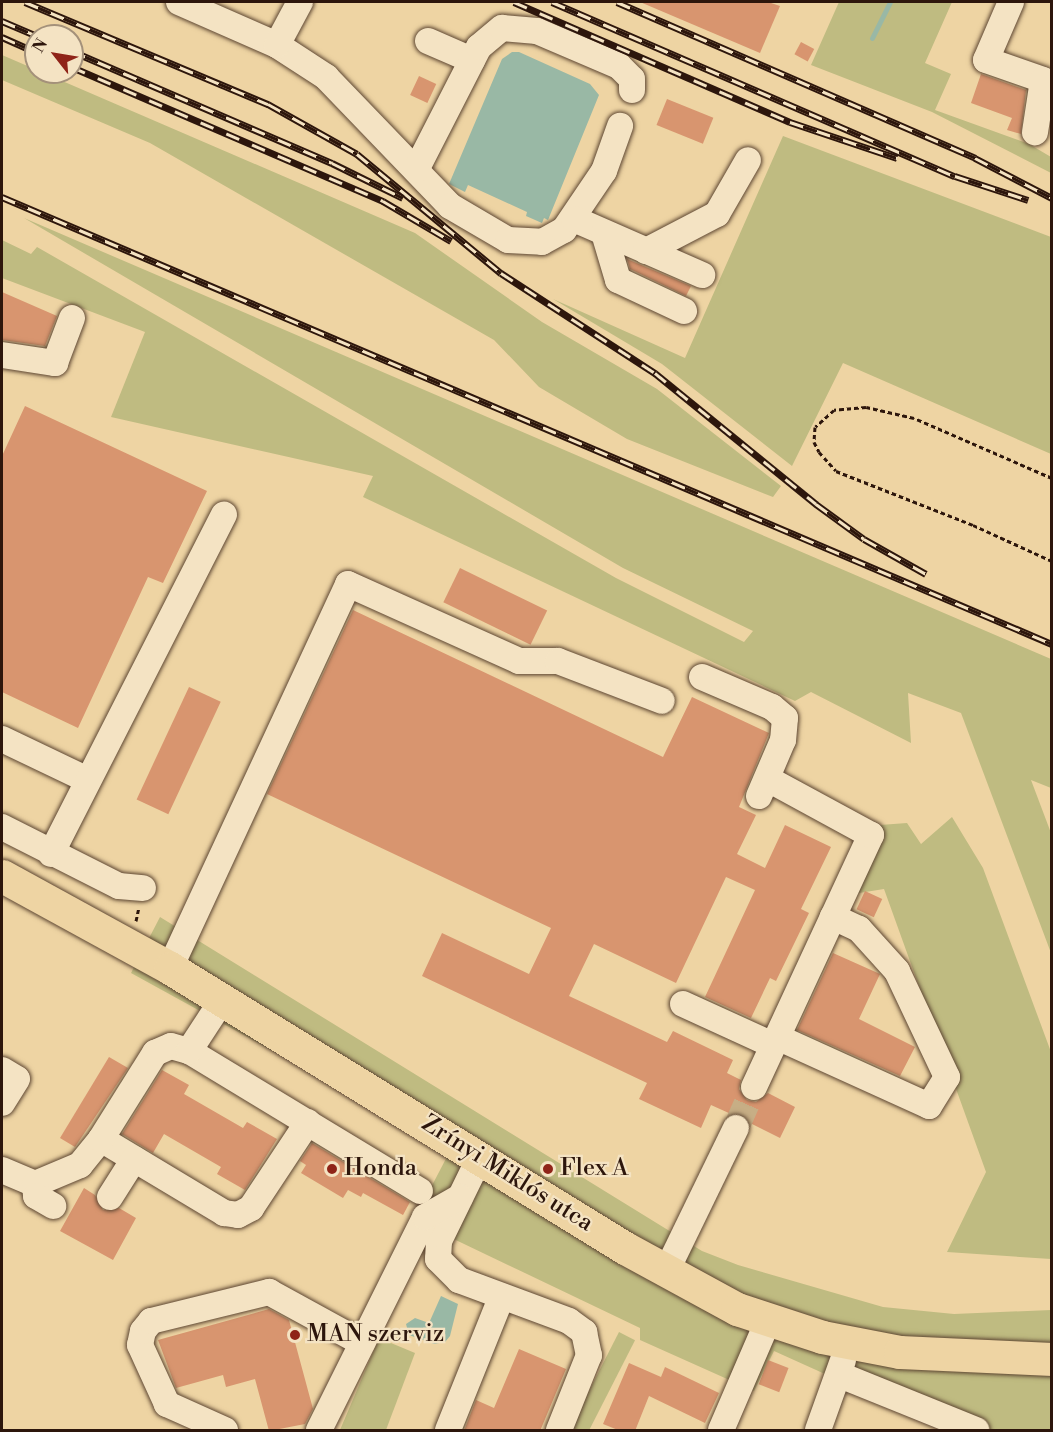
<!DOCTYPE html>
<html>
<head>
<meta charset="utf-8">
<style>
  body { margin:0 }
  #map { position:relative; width:1053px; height:1432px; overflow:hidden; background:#eed4a3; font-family:"Libre Bodoni",serif }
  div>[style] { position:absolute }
  .green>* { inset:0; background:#bfbb81; transform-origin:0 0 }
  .water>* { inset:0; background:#99b8a5 }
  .stream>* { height:5px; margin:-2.5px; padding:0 2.5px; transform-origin:2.5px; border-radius:2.5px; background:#99b8a5 }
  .building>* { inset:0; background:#d8956f; transform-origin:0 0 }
  .minor-tunnel>* { height:26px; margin-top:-13px; transform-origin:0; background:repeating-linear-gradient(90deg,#c7ae85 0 26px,transparent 0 39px) }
  .path>* { height:3px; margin-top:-1.5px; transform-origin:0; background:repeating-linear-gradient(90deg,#2d160c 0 4.5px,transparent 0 7.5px) }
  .roads { filter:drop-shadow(0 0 2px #5d4632) drop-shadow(0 0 2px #5d4632) }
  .minor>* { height:26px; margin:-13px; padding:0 13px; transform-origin:13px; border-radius:13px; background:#f4e3c3 }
  .major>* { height:33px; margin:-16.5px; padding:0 16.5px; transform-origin:16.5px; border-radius:16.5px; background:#eed4a3 }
  .rail>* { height:7px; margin-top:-3.5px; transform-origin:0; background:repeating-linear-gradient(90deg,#f4e3c3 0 14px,#2d160c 0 28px); box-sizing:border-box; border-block:2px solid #2d160c }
  .dots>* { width:16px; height:16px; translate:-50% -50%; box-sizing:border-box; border:3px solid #f4e3c3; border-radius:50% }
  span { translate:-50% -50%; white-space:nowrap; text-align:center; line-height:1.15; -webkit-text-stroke:4.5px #f4e3c3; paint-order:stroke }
  .poi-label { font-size:24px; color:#2d160c }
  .left { translate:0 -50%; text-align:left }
  .street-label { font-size:24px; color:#2d160c }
  .frame { position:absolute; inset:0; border:3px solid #2d160c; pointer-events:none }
  .north { position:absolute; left:24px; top:24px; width:60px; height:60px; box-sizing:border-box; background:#f4e3c3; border:2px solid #a4917a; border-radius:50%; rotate:301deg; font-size:16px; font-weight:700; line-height:24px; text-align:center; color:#2d160c }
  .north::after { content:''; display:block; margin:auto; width:21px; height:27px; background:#8f2418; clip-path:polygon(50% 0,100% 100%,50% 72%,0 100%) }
</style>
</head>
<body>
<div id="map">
  <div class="green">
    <div style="clip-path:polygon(839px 2px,952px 2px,925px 63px,951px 74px,935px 110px,1029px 144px,1051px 157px,1051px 173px,932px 112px,811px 65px)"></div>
    <div style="clip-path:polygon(2px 55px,415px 233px,542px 322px,657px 389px,781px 486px,773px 497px,627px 439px,539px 387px,494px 340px,150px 143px,2px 80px)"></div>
    <div style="clip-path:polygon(783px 136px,1051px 237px,1051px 454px,843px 363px,792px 466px,662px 364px,553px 299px,685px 358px)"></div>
    <div style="clip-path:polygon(24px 218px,1051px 659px,1051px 788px,1031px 780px,1051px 833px,1051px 953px,961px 713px,908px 693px,911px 743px,811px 692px,795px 701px,363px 497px,373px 476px,111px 417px,145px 332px,2px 278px,2px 240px,31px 254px,37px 247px,616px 578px,744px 642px,753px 631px,623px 568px)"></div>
    <div style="clip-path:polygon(952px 817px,983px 868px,1051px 1052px,1051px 1259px,947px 1252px,986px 1172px,884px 889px,853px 894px,880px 825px,907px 823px,921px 844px)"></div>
    <div style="clip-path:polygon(160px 917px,702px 1251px,738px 1265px,883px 1307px,954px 1314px,1051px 1310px,1051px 1430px,949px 1430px,774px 1351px,754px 1391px,640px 1340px,640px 1328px,414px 1220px,451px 1149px,131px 973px)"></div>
    <div style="left:619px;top:1332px;width:18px;height:108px;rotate:27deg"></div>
    <div style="clip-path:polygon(379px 1338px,415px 1353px,386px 1430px,340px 1430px)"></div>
  </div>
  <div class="water">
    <div style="clip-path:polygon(519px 52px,590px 84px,599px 95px,548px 220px,544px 218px,542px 223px,526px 216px,527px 212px,468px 185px,465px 192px,449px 184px,502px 59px,512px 52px)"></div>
    <div style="clip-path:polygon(441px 1296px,458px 1304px,450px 1336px,445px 1342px,434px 1344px,409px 1335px,406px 1324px,415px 1318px,429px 1323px)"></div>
  </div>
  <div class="stream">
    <div style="left:872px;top:38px;width:40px;rotate:-63.4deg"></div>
  </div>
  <div class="building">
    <div style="clip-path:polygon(640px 2px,768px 2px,780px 6px,760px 53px)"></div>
    <div style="left:801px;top:42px;width:15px;height:14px;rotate:28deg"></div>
    <div style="clip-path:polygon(981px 74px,1026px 90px,1021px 134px,1007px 130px,1012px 118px,971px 103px)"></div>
    <div style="left:419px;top:76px;width:19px;height:21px;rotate:25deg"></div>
    <div style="left:667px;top:99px;width:50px;height:28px;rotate:22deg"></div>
    <div style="clip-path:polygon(627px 259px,691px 286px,686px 296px,630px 269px)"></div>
    <div style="clip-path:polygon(2px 292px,57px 316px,45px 346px,2px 340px)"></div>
    <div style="clip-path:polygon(25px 406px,207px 491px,163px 583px,148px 577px,78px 728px,2px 692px,2px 456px)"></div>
    <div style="left:460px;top:568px;width:97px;height:38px;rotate:26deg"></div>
    <div style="clip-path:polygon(353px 610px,663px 757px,692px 697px,769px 733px,739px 807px,756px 815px,737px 854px,765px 868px,785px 825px,831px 847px,801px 909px,809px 913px,776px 981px,770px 978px,751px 1018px,705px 997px,755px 890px,726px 877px,676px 983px,594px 944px,569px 996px,667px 1042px,673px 1031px,733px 1060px,727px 1073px,741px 1080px,739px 1089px,747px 1100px,756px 1102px,768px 1093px,795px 1107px,780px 1138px,750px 1123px,742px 1114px,731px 1114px,711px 1105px,701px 1128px,639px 1099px,647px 1083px,422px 976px,442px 933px,529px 974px,551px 928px,267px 794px)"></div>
    <div style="left:189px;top:687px;width:35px;height:124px;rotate:25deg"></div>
    <div style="left:865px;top:891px;width:19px;height:20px;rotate:25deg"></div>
    <div style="clip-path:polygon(833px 953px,880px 974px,859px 1019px,915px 1047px,900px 1076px,797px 1030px)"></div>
    <div style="clip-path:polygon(109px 1057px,128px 1068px,75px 1147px,60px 1138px)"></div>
    <div style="clip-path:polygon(162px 1070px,189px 1085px,184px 1094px,243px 1128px,247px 1122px,277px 1139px,245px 1190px,217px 1174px,221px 1167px,164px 1134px,153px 1153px,122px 1134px)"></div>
    <div style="clip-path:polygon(312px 1143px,410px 1202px,403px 1215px,363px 1193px,361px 1197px,348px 1190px,343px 1198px,301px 1173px,306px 1165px,300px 1161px)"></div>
    <div style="clip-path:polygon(84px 1188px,95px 1195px,103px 1210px,119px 1208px,136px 1218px,113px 1260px,60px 1231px)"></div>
    <div style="clip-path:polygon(269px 1309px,289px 1320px,313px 1409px,305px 1424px,269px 1431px,255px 1379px,226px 1387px,223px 1375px,176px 1388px,158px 1340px)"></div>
    <div style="clip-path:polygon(519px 1349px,566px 1369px,540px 1431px,464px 1431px,476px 1400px,494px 1408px)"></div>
    <div style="left:768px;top:1360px;width:22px;height:26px;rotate:21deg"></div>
    <div style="clip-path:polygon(629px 1363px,661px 1377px,665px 1367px,719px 1393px,705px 1423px,649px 1396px,635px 1431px,618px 1430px,603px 1424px)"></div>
  </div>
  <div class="minor-tunnel">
    <div style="left:736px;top:1128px;width:45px;rotate:-66.3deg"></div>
  </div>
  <div class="path">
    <div style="left:1052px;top:478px;width:150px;rotate:-156.5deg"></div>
    <div style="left:914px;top:418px;width:49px;rotate:-167.1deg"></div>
    <div style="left:866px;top:407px;width:32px;rotate:175deg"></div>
    <div style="left:834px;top:410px;width:25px;rotate:138deg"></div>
    <div style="left:815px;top:427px;width:15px;rotate:94deg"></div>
    <div style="left:814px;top:442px;width:11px;rotate:63deg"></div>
    <div style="left:819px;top:452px;width:25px;rotate:48deg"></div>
    <div style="left:836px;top:471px;width:147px;rotate:21.5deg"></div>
    <div style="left:973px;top:525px;width:87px;rotate:24.5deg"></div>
    <div style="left:136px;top:921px;width:14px;rotate:-78deg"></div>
  </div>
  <div class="roads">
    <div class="minor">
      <div style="left:179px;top:2px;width:107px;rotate:23.7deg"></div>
      <div style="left:277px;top:45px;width:59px;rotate:33.1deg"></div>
      <div style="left:326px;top:77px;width:179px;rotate:46.1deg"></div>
      <div style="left:450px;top:206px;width:67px;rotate:30.4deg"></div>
      <div style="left:508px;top:240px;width:34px;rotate:3deg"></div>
      <div style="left:542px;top:242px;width:25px;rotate:-29deg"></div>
      <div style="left:564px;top:230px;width:71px;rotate:-55.9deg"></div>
      <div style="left:604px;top:171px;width:48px;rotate:-70.4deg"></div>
      <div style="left:1011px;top:2px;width:63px;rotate:113.3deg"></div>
      <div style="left:986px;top:60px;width:60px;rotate:19.3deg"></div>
      <div style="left:1043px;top:80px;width:53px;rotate:98.7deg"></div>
      <div style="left:428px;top:41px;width:48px;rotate:23.4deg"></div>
      <div style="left:277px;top:45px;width:49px;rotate:-61.9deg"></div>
      <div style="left:416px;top:170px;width:138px;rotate:-62.9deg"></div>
      <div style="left:479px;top:47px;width:30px;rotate:-40deg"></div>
      <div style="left:502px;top:28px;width:35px;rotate:5deg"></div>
      <div style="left:537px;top:31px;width:89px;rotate:23.1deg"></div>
      <div style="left:619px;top:66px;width:18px;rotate:45deg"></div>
      <div style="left:632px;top:79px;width:11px;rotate:90deg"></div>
      <div style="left:574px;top:219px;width:140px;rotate:23.6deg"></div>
      <div style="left:604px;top:233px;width:49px;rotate:73.4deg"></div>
      <div style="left:618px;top:280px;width:73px;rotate:25.2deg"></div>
      <div style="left:646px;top:251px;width:80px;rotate:-27.5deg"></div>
      <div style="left:717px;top:214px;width:62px;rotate:-60.1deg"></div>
      <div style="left:2px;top:355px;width:54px;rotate:8.6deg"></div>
      <div style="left:55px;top:363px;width:48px;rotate:-69.3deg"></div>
      <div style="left:702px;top:677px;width:76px;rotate:23.2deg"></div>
      <div style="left:772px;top:707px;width:17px;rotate:40deg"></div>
      <div style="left:785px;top:718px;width:22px;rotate:95deg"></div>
      <div style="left:783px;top:740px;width:61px;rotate:113.2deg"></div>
      <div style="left:2px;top:739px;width:95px;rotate:25.5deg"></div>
      <div style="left:2px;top:827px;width:131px;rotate:26.8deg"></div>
      <div style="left:119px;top:886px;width:24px;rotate:5deg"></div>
      <div style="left:51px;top:854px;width:381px;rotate:-63deg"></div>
      <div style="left:170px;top:968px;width:423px;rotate:-65.1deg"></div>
      <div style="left:348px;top:584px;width:188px;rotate:24.2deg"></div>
      <div style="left:519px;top:661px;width:39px"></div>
      <div style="left:558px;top:661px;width:111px;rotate:21deg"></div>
      <div style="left:683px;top:1004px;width:99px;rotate:24.5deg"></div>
      <div style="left:777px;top:1037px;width:167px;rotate:24.4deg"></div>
      <div style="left:929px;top:1106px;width:34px;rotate:-58deg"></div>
      <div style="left:947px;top:1077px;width:117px;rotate:-115.3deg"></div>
      <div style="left:897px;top:971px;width:57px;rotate:-132.1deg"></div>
      <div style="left:859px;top:929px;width:29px;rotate:-155deg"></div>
      <div style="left:189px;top:1051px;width:270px;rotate:31.2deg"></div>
      <div style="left:2px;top:1070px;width:17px;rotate:31deg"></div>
      <div style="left:17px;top:1079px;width:28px;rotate:122deg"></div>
      <div style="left:754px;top:1087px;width:278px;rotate:-65.1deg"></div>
      <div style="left:871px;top:835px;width:117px;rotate:-151.5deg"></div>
      <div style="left:101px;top:1139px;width:144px;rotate:31deg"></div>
      <div style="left:224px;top:1213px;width:14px;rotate:8deg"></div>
      <div style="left:238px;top:1215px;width:15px;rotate:-28deg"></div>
      <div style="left:251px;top:1208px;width:103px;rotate:-56.5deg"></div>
      <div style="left:480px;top:1157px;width:93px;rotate:116deg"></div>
      <div style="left:439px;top:1241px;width:18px;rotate:93deg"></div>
      <div style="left:438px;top:1259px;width:30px;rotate:45deg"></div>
      <div style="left:459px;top:1280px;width:117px;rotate:20.4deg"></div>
      <div style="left:569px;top:1321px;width:19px;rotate:36deg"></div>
      <div style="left:584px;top:1332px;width:24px;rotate:78deg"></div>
      <div style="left:589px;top:1355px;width:81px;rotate:111.8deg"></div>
      <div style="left:2px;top:1170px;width:36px;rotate:23deg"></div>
      <div style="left:35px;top:1184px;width:49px;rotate:-22.9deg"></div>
      <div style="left:80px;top:1165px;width:33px;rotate:-51deg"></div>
      <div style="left:101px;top:1139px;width:102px;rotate:-57.9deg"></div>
      <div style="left:155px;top:1053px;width:17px;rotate:-24deg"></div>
      <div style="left:171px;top:1046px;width:19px;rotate:16deg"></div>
      <div style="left:189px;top:1051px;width:62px;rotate:-56.8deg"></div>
      <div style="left:35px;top:1184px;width:12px;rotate:85deg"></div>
      <div style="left:36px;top:1196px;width:20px;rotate:30deg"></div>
      <div style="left:110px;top:1197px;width:45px;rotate:-57.7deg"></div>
      <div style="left:666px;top:1272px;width:160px;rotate:-64.1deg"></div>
      <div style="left:840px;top:1375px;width:147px;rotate:22deg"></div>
      <div style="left:225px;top:1430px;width:64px;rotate:-155.9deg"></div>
      <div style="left:167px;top:1404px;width:65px;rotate:-114.6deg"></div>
      <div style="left:140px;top:1345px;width:14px;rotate:-78deg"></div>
      <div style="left:143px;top:1331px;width:13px;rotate:-51deg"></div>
      <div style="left:151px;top:1321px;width:122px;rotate:-13.8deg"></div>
      <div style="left:269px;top:1292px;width:106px;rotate:28.7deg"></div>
      <div style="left:319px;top:1430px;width:238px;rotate:-63.5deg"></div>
      <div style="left:425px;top:1217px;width:40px;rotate:-29.7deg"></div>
      <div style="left:448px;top:1430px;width:144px;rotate:-68.1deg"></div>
      <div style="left:721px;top:1430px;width:119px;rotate:-66.7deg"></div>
      <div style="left:818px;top:1430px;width:74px;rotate:-70.3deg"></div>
    </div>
    <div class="major">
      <div style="left:2px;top:876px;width:192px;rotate:28.7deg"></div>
      <div style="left:170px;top:968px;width:534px;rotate:31.61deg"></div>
      <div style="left:625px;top:1248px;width:128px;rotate:28.6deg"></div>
      <div style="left:737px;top:1309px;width:89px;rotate:18.2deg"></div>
      <div style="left:822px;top:1337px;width:79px;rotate:10.9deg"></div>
      <div style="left:900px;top:1352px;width:152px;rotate:2.6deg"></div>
    </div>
  </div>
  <div class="rail">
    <div style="left:25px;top:2px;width:264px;rotate:22.8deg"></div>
    <div style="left:268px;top:104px;width:102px;rotate:29.3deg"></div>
    <div style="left:357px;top:154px;width:187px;rotate:39.6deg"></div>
    <div style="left:501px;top:273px;width:184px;rotate:33deg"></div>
    <div style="left:655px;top:373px;width:208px;rotate:39.1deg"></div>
    <div style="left:816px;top:504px;width:59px;rotate:36.1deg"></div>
    <div style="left:864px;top:539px;width:71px;rotate:29.4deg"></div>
    <div style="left:514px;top:2px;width:301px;rotate:23.5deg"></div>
    <div style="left:790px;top:122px;width:113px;rotate:18.6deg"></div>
    <div style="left:552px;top:2px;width:439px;rotate:23.4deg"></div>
    <div style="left:955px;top:176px;width:77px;rotate:18.2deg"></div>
    <div style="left:617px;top:2px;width:391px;rotate:23.5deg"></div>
    <div style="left:975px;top:158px;width:87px;rotate:27.5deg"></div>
    <div style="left:2px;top:21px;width:38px;rotate:23deg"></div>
    <div style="left:2px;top:37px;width:37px;rotate:24deg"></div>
    <div style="left:72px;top:51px;width:283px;rotate:23.3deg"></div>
    <div style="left:332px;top:163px;width:79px;rotate:26.2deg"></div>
    <div style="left:72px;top:67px;width:339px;rotate:23.3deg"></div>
    <div style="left:383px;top:201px;width:79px;rotate:30.5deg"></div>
    <div style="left:2px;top:197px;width:1141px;rotate:23.06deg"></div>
  </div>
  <div class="dots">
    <div style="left:332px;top:1169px;background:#8f2418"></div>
    <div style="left:548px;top:1169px;background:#8f2418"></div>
    <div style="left:295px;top:1335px;background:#8f2418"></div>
  </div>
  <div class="poi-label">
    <span class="left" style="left:344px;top:1169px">Honda</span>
    <span class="left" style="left:560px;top:1169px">Flex A</span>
    <span class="left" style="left:307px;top:1335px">MAN szerviz</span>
  </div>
  <div class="street-label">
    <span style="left:507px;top:1174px;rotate:32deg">Zrínyi Miklós utca</span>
  </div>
  <div class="frame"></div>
  <div class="north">N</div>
</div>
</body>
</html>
